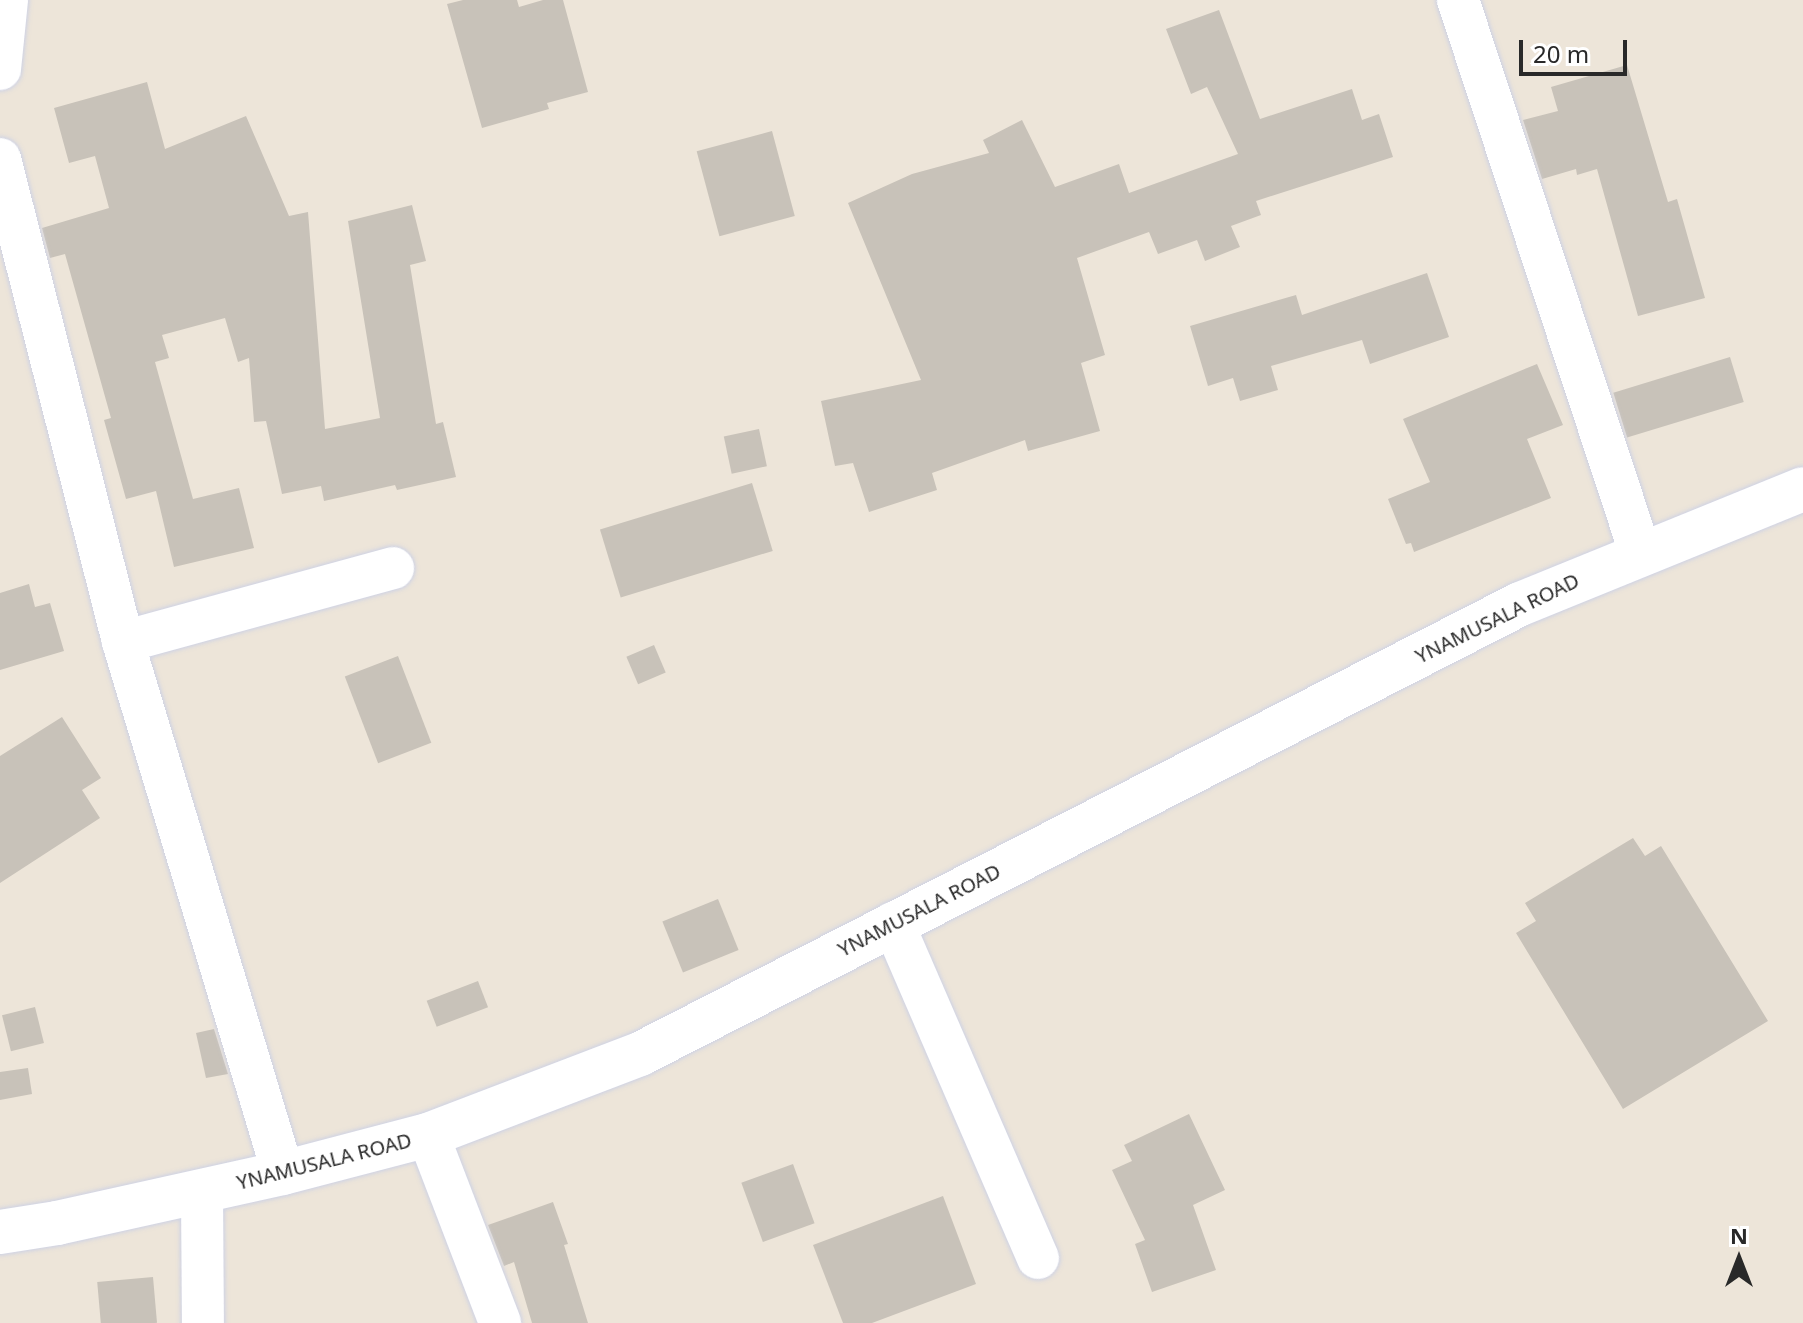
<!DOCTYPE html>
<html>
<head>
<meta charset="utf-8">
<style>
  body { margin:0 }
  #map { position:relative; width:1803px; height:1323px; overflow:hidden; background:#ede5d9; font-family:"Noto Sans",sans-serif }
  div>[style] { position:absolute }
  .building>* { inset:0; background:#c8c2b9; transform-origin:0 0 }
  .roads { filter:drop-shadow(0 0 2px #ced2e4) drop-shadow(0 0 2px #ced2e4) }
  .minor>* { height:42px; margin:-21px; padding:0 21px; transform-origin:21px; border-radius:21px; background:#fff }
  .secondary>* { height:44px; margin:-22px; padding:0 22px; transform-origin:22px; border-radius:22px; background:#fff }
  span { translate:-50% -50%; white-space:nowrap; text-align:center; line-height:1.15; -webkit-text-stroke:6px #fff; paint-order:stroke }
  .street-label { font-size:20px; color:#292929 }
  .north { position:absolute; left:1699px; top:1219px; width:80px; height:80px; -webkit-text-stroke:6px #fff; paint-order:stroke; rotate:0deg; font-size:22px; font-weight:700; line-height:32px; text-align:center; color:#292929 }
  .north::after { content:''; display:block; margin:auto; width:28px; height:36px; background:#292929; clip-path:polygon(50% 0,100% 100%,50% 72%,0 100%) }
  .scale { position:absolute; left:1519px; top:40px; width:108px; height:36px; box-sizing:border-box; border:4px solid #292929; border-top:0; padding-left:10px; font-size:24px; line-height:28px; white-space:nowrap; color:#292929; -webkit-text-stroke:6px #fff; paint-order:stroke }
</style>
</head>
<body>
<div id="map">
  <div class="building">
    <div style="clip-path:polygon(463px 0,517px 0,519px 7px,543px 0,563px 0,588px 92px,547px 103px,549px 109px,482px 128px,447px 4px)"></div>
    <div style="clip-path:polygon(1219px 10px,1260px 119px,1352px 89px,1362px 120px,1379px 114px,1393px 157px,1256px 201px,1261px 215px,1231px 226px,1240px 247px,1205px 261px,1197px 240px,1158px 254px,1149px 232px,1077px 258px,1105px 355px,1081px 363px,1100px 431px,1028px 451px,1025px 440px,932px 473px,937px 490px,869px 512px,853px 463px,835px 466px,821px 401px,921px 380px,848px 203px,912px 174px,989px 153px,983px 140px,1022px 120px,1055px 187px,1119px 164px,1129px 193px,1238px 154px,1207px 87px,1191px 94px,1166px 29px)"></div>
    <div style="clip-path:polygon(1627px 65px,1668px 202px,1677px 199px,1705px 298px,1638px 316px,1597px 169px,1577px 175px,1576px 169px,1542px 179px,1523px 120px,1558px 111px,1551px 87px)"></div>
    <div style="clip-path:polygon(147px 82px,165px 149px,246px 116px,289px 216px,308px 212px,325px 429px,380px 418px,348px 221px,412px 205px,426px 261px,410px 265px,436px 424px,443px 422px,456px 477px,397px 490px,395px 485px,324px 501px,321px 486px,282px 494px,266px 421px,254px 422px,249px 358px,238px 362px,225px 318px,162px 335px,169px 358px,155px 362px,193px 499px,239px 488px,254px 548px,174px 567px,156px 491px,126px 499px,104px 420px,111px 418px,65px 254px,50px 258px,42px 228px,109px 208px,95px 156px,69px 163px,54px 108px)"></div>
    <div style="left:772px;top:131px;width:88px;height:78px;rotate:75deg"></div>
    <div style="clip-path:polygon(1427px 273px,1449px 337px,1370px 364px,1362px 340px,1271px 366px,1278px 390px,1240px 401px,1233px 378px,1208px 386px,1190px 326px,1296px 295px,1302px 315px)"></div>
    <div style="left:1730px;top:357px;width:47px;height:122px;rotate:73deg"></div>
    <div style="clip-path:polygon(1537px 364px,1563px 425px,1527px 439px,1551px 498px,1414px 552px,1411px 543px,1406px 544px,1388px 499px,1430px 482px,1403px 419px)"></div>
    <div style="left:759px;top:429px;width:38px;height:36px;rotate:78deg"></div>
    <div style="left:752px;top:483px;width:71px;height:159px;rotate:73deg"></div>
    <div style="clip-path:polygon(29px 584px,35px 607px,50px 603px,64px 651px,0 670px,0 593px)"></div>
    <div style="left:654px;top:645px;width:30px;height:30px;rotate:67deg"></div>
    <div style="left:398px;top:656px;width:93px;height:57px;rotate:69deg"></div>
    <div style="clip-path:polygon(62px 717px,101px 778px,82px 790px,100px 818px,0 883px,0 756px)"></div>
    <div style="clip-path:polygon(1633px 838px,1645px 856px,1661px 846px,1768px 1021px,1623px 1109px,1516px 933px,1536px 921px,1525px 903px)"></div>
    <div style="left:718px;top:899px;width:55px;height:60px;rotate:68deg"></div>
    <div style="left:478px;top:981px;width:28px;height:55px;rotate:69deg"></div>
    <div style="left:35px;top:1007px;width:37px;height:34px;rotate:76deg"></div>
    <div style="clip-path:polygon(214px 1029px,228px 1074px,206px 1078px,196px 1033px)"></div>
    <div style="clip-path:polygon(28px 1068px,32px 1094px,0 1100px,0 1072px)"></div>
    <div style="clip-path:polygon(1189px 1114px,1225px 1190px,1193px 1205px,1216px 1270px,1152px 1292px,1135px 1244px,1145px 1240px,1112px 1170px,1132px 1161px,1124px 1145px)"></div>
    <div style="left:793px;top:1164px;width:63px;height:55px;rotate:70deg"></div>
    <div style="clip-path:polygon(943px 1196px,976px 1284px,872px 1323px,843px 1323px,813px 1245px)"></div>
    <div style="clip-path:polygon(553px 1202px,568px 1244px,564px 1245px,588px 1323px,532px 1323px,514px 1262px,504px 1266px,488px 1225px)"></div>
    <div style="left:153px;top:1277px;width:46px;height:56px;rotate:85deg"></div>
  </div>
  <div class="roads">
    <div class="minor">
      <div style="left:1458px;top:0;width:581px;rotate:71.75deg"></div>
      <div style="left:0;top:69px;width:69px;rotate:-84.2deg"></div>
      <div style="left:0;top:159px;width:498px;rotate:75.7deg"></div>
      <div style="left:123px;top:642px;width:555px;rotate:73.23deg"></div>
      <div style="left:123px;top:642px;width:280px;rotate:-15.3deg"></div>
      <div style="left:893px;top:923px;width:365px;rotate:66.6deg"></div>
      <div style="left:428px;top:1135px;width:201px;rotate:69deg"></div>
      <div style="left:202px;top:1191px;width:132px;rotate:89.6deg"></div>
    </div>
    <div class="secondary">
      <div style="left:0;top:1232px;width:58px;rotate:-9deg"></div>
      <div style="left:57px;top:1223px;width:231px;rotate:-12.5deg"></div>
      <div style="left:283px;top:1173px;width:150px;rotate:-14.7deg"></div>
      <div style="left:428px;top:1135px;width:227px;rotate:-20.9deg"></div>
      <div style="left:640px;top:1054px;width:988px;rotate:-27.08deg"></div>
      <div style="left:1520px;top:604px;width:305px;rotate:-22.1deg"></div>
    </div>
  </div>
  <div class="street-label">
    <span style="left:1497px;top:618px;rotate:-26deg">YNAMUSALA ROAD</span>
    <span style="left:919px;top:910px;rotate:-27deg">YNAMUSALA ROAD</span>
    <span style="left:324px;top:1161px;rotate:-14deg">YNAMUSALA ROAD</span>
  </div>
  <div class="north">N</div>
  <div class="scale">20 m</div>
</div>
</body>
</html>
